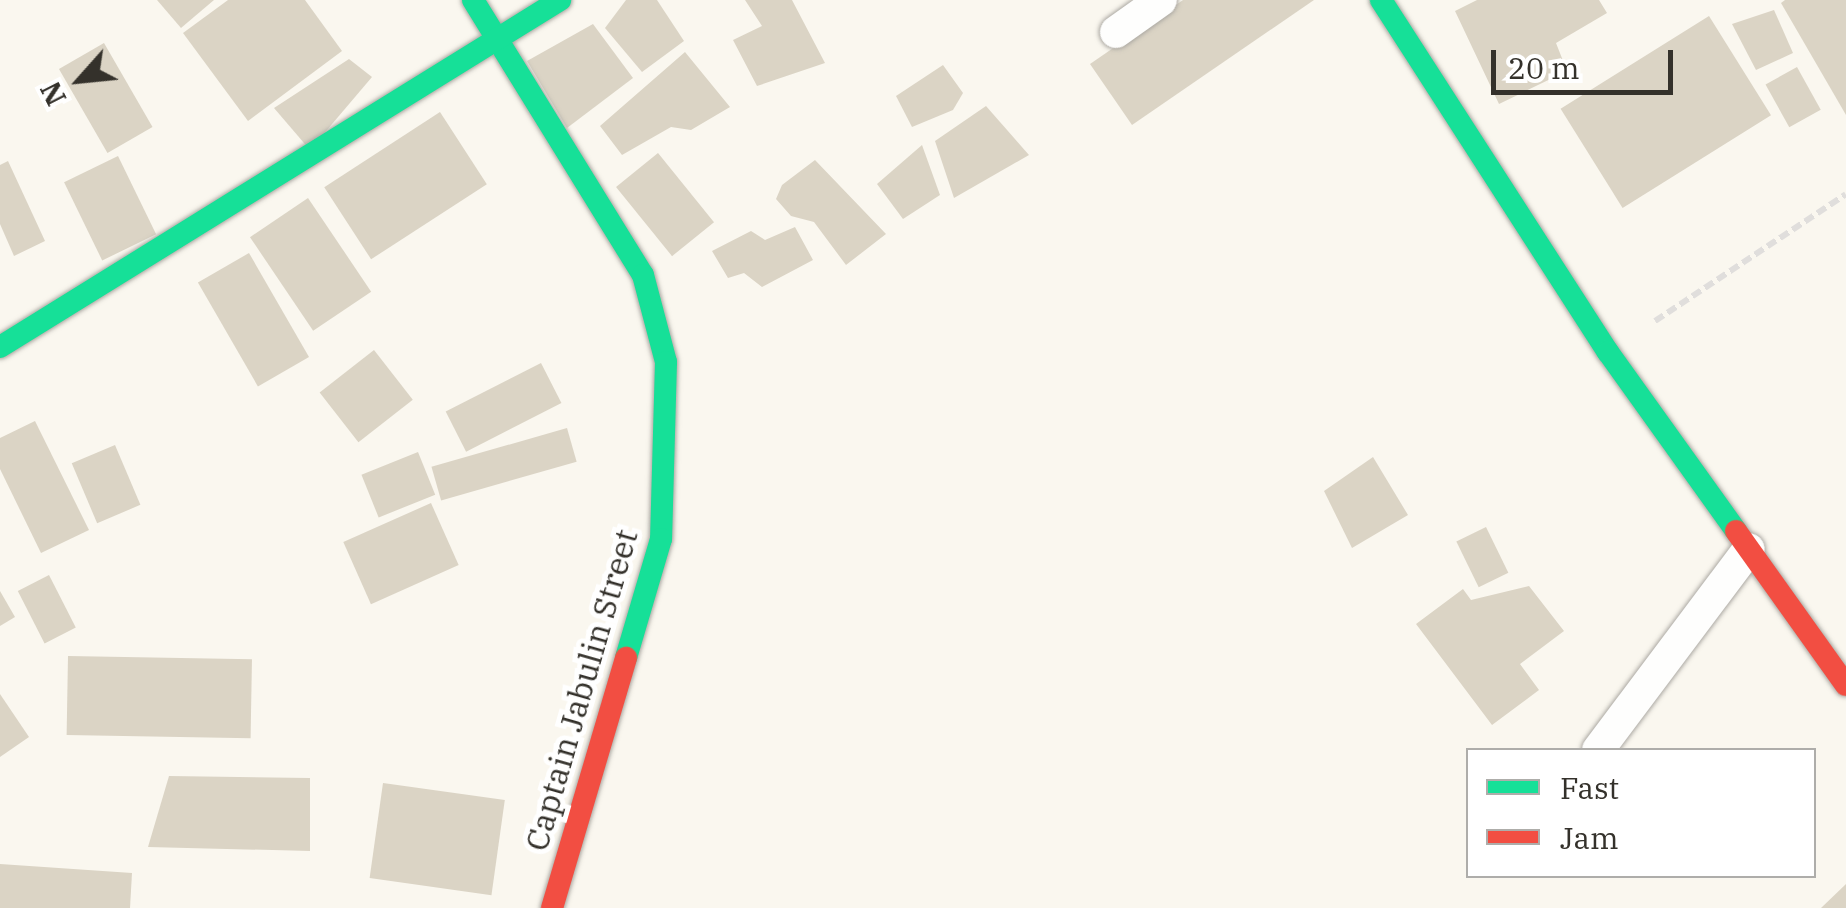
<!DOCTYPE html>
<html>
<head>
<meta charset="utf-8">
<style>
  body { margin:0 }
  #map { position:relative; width:1846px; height:908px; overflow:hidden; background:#faf7ef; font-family:"IBM Plex Serif",serif }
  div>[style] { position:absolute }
  .building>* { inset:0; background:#dbd4c5; transform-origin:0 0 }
  .path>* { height:6px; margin-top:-3px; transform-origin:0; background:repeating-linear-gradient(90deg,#e0dedc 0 10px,transparent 0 15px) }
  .roads { filter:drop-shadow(0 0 2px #aca9a3) drop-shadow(0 0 2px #aca9a3) }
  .lane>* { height:32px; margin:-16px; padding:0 16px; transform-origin:16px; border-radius:16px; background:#fefefd }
  .fast>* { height:22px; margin:-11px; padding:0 11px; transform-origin:11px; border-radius:11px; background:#16e098 }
  .jam>* { height:22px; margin:-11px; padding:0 11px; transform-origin:11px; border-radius:11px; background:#f24e42 }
  span { translate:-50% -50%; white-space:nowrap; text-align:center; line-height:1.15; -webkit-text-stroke:10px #fff; paint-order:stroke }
  .street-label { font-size:32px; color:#34312b }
  .legend { position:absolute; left:1466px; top:748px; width:350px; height:130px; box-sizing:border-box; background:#fff; border:2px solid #aeadaa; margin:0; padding:12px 18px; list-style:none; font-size:30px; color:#34312b }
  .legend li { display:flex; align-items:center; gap:20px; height:50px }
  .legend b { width:50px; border:2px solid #aeadaa }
  .north { position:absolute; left:30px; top:30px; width:100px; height:100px; -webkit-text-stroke:8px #fff; paint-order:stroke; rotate:243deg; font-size:28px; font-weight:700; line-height:40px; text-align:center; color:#34312b }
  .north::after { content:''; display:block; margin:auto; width:35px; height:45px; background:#34312b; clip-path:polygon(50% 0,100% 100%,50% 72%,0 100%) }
  .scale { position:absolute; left:1491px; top:50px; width:182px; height:45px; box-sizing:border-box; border:5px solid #34312b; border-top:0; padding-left:12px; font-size:30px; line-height:35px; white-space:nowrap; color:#34312b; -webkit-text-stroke:8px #fff; paint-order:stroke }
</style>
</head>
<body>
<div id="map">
  <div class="building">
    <div style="clip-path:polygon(157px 0,214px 0,181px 28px)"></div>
    <div style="clip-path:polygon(228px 0,305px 0,342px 51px,248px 121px,183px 33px)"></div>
    <div style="clip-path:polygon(626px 0,657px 0,684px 41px,642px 72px,605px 28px)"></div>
    <div style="clip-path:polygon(745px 0,792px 0,825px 63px,757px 86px,733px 40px,762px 26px)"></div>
    <div style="clip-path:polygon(1183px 0,1314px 0,1132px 125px,1090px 64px)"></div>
    <div style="clip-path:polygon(1477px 0,1599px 0,1607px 13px,1556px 43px,1567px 71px,1499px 104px,1455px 11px)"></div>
    <div style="clip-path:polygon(1785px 0,1846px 0,1846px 115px,1781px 3px)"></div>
    <div style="clip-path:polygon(1774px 10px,1793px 53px,1756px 70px,1732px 24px)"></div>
    <div style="left:1709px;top:16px;width:117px;height:175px;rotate:58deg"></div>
    <div style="clip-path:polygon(593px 24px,633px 78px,567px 128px,527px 61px)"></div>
    <div style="left:104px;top:43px;width:97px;height:52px;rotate:60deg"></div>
    <div style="clip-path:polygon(685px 52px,730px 107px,691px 130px,671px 127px,622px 155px,600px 126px)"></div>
    <div style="clip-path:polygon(349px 59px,372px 77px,310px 150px,274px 108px)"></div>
    <div style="clip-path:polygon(943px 65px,963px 93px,953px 110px,912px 127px,896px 96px)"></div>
    <div style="left:1797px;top:67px;width:49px;height:36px;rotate:61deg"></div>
    <div style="clip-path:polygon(986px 106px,1029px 155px,954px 198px,935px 141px)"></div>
    <div style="left:440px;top:112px;width:86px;height:138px;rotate:57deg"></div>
    <div style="clip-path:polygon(922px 145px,940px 195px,903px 219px,877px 184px)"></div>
    <div style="left:658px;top:153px;width:89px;height:54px;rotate:51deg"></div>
    <div style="left:118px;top:156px;width:87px;height:60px;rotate:64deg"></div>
    <div style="clip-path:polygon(815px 160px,886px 234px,846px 265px,814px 222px,791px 216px,776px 199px,782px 185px)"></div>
    <div style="clip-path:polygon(8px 161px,45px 241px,14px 256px,0 224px,0 165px)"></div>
    <div style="left:308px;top:198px;width:113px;height:70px;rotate:56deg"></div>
    <div style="clip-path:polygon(795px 227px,813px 260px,762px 287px,744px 273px,728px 278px,712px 251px,751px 231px,765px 240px)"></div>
    <div style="left:249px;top:253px;width:120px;height:59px;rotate:60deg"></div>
    <div style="left:374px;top:350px;width:63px;height:69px;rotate:52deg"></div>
    <div style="left:541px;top:363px;width:45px;height:107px;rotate:63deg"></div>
    <div style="clip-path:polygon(35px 421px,89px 530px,41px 553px,0 469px,0 438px)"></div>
    <div style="left:567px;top:428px;width:35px;height:141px;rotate:74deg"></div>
    <div style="left:115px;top:445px;width:65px;height:47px;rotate:67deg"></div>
    <div style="left:418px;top:452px;width:46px;height:61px;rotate:68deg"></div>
    <div style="clip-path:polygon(1373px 457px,1408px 515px,1352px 548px,1324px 491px)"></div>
    <div style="left:431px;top:503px;width:68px;height:96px;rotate:66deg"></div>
    <div style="left:1486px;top:527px;width:51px;height:33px;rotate:64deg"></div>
    <div style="left:49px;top:575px;width:59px;height:35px;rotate:63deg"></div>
    <div style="clip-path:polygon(1529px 586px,1564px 631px,1520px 664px,1539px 690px,1492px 725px,1416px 624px,1463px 589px,1471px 600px)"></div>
    <div style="clip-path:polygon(0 591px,15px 617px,0 626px)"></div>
    <div style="left:68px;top:656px;width:184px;height:79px;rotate:1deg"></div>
    <div style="clip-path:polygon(0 694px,29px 737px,0 757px)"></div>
    <div style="clip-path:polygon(169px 776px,310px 778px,310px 851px,148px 847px)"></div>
    <div style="left:383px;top:783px;width:123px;height:96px;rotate:8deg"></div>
    <div style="clip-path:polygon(0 864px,132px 873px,130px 908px,0 908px)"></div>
    <div style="clip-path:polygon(1846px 884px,1846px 908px,1821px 908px)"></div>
  </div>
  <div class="path">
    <div style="left:1655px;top:321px;width:229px;rotate:-33.6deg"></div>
  </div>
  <div class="roads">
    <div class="lane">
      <div style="left:1116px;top:32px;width:55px;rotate:-35.4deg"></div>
      <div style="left:1598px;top:750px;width:251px;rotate:-53.1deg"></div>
    </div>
    <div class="fast">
      <div style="left:473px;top:0;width:323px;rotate:58.3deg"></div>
      <div style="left:643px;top:275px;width:90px;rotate:75.2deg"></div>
      <div style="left:666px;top:362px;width:177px;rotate:91.6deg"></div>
      <div style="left:661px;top:539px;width:124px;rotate:106.4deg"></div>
      <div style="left:1381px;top:0;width:419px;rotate:57.2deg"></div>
      <div style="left:1608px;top:352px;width:220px;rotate:54.4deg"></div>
      <div style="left:0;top:347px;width:659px;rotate:-31.78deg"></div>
    </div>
    <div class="jam">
      <div style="left:1736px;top:531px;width:189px;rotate:54.5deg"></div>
      <div style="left:552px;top:908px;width:261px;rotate:-73.5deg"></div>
    </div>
  </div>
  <div class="street-label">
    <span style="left:581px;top:690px;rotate:-74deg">Captain Jabulin Street</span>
  </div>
  <ul class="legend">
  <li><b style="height:12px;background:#16e098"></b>Fast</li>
  <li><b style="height:12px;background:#f24e42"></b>Jam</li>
  </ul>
  <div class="north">N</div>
  <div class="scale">20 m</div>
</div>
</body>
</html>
